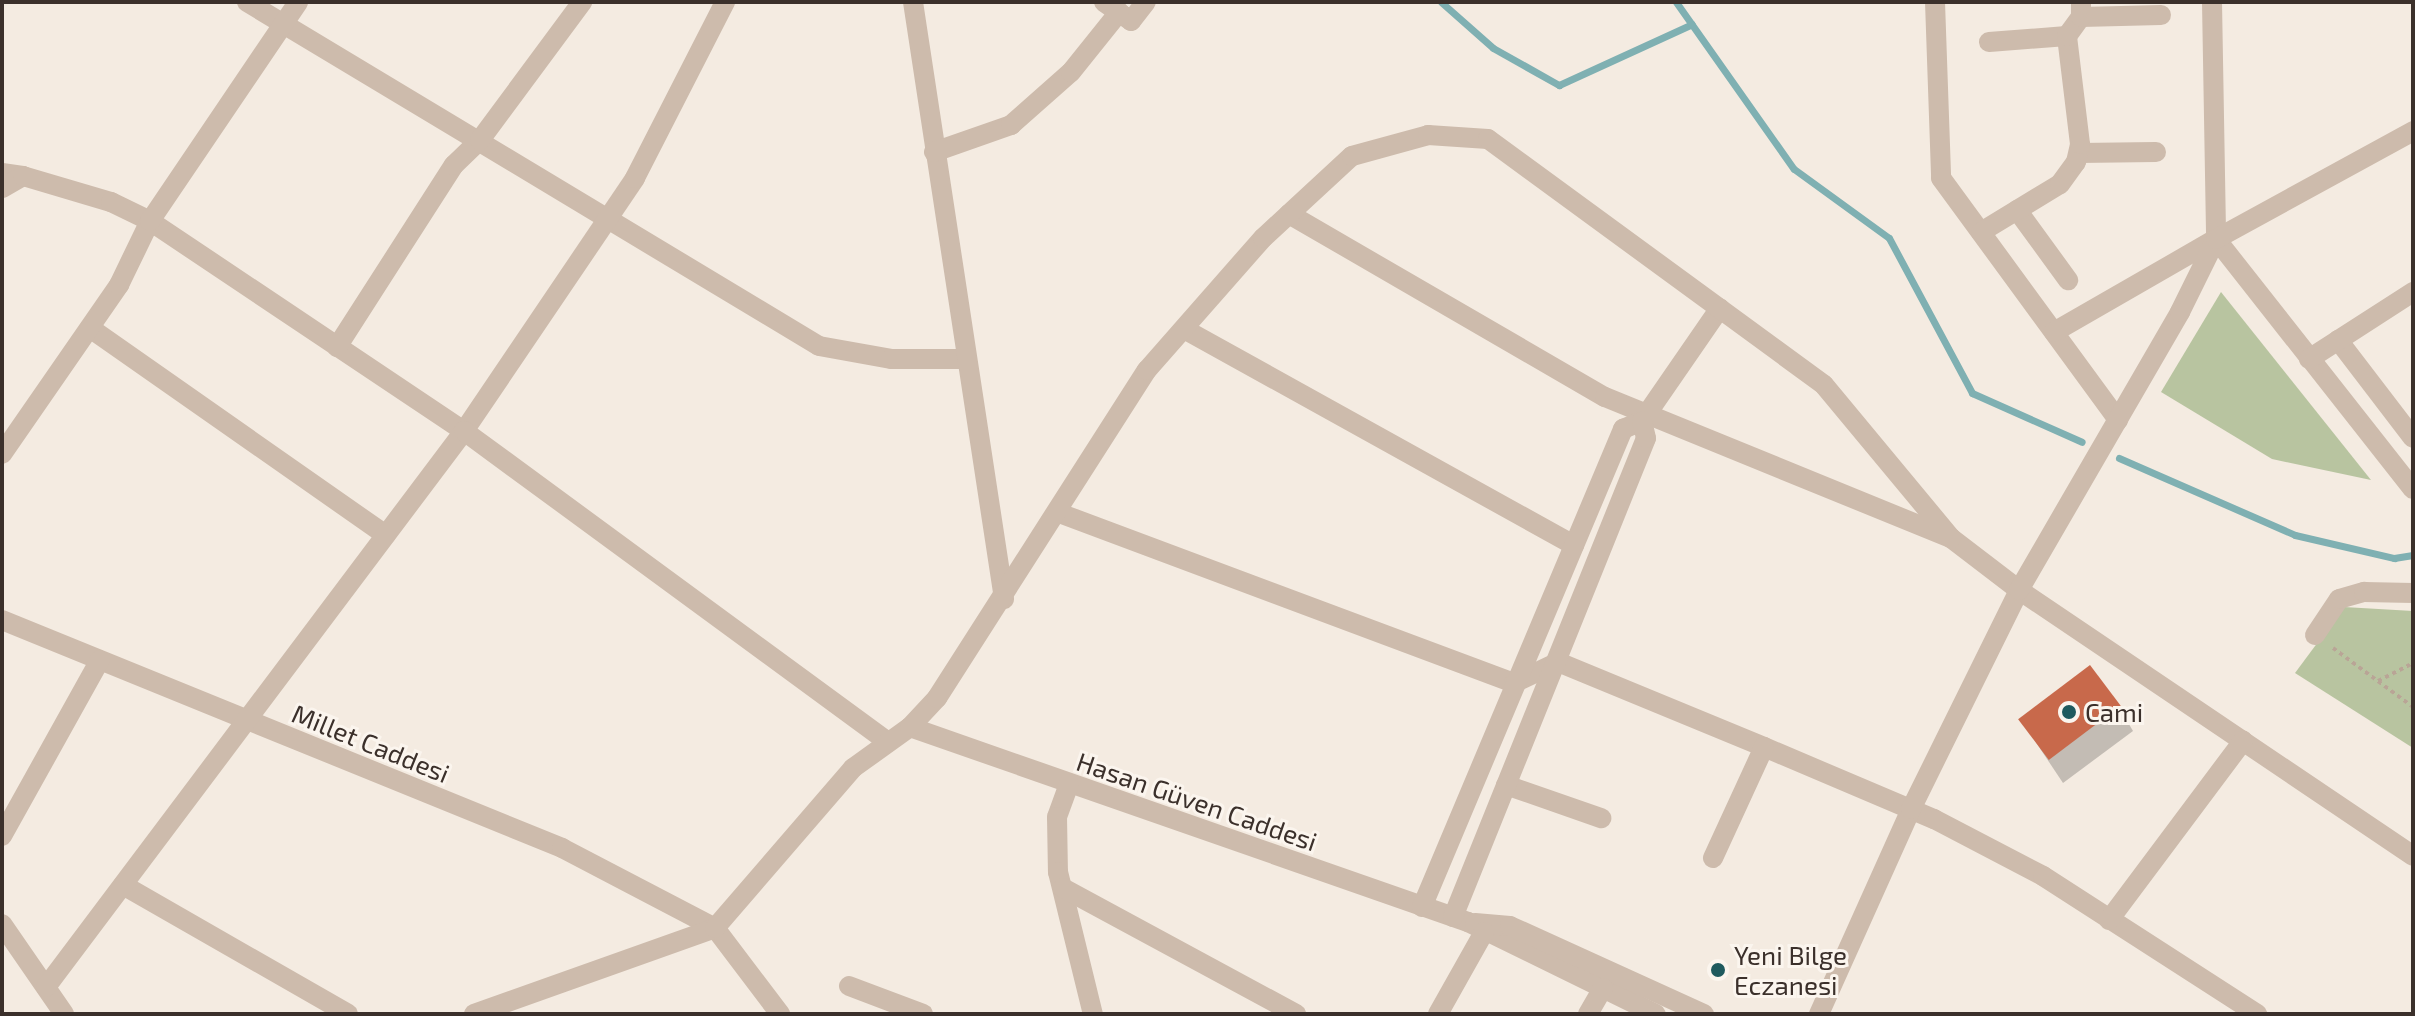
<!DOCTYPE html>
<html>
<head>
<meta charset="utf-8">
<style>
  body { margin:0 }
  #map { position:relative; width:2415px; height:1016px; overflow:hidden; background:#f4ebe1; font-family:"Exo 2",sans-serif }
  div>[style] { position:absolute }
  .green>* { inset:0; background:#b8c4a0 }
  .shadow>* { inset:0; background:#0003 }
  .stream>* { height:7px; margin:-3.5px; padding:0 3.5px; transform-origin:3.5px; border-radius:3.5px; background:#7fb0b2 }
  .building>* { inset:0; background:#c8694b; transform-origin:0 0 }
  .path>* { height:4px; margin-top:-2px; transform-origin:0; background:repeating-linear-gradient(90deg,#b9a596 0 4px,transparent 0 8px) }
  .minor>* { height:20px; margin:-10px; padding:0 10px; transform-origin:10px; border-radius:10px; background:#cdbbac }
  .dots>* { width:22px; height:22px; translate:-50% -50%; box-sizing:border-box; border:4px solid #fbf5ee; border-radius:50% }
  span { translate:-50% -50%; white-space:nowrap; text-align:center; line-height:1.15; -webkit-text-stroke:6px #fbf5ee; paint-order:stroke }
  .poi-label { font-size:26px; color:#3b302b }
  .left { translate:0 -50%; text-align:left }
  .street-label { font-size:26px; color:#3b302b }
  .frame { position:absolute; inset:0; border:4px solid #3b302b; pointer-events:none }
</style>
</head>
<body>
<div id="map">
  <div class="green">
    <div style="clip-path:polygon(2221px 292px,2371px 480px,2272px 459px,2161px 392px)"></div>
    <div style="clip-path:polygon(2344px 607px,2413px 611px,2413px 748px,2295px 673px)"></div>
  </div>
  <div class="shadow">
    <div style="clip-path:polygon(2119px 707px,2133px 731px,2063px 783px,2021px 720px)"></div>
  </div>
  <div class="stream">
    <div style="left:1441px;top:2px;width:69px;rotate:41.5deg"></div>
    <div style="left:1493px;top:48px;width:76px;rotate:29.3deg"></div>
    <div style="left:1559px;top:85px;width:146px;rotate:-24.6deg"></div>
    <div style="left:1676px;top:2px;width:204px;rotate:54.8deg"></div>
    <div style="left:1794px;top:169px;width:117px;rotate:36deg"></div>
    <div style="left:1889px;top:238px;width:176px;rotate:61.8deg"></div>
    <div style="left:1972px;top:393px;width:120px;rotate:24deg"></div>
    <div style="left:2119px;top:458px;width:192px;rotate:23.6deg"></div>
    <div style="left:2295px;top:535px;width:102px;rotate:13.1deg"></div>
    <div style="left:2394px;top:558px;width:19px;rotate:-9deg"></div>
  </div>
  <div class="building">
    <div style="left:2090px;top:665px;width:51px;height:90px;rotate:53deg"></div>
  </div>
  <div class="path">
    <div style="left:2333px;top:648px;width:99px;rotate:36.4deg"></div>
    <div style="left:2378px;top:681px;width:39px;rotate:-27deg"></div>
  </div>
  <div class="minor">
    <div style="left:247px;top:2px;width:667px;rotate:31.02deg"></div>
    <div style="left:819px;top:346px;width:73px;rotate:10.2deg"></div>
    <div style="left:891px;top:359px;width:75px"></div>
    <div style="left:913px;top:2px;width:604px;rotate:81.33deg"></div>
    <div style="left:1104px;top:2px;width:33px;rotate:35deg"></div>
    <div style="left:1131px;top:21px;width:24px;rotate:-52deg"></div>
    <div style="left:1935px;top:2px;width:176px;rotate:88deg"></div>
    <div style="left:1941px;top:178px;width:300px;rotate:53.8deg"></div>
    <div style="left:2212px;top:2px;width:237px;rotate:89deg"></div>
    <div style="left:2216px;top:239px;width:318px;rotate:51.8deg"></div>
    <div style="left:2081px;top:17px;width:80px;rotate:-1.4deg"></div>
    <div style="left:1989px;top:42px;width:78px;rotate:-4.4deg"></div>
    <div style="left:934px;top:152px;width:82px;rotate:-19.3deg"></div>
    <div style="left:1011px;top:125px;width:80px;rotate:-41.5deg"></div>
    <div style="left:1071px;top:72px;width:77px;rotate:-51.3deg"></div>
    <div style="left:2079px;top:153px;width:77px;rotate:-0.7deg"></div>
    <div style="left:2px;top:173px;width:21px;rotate:8deg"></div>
    <div style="left:23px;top:176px;width:24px;rotate:150deg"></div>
    <div style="left:23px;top:176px;width:92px;rotate:16.5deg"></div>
    <div style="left:111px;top:202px;width:43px;rotate:26deg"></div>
    <div style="left:150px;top:221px;width:378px;rotate:33.8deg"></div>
    <div style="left:464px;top:431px;width:305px;rotate:-55.9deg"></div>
    <div style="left:635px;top:178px;width:198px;rotate:-62.9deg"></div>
    <div style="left:2017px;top:210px;width:87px;rotate:53.9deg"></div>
    <div style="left:1289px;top:214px;width:365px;rotate:30.1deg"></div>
    <div style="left:1605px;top:397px;width:374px;rotate:22.2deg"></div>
    <div style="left:1951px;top:538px;width:86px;rotate:37.4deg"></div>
    <div style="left:2019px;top:590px;width:475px;rotate:34deg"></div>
    <div style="left:1981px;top:232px;width:92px;rotate:-31.3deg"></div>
    <div style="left:2060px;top:184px;width:27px;rotate:-54deg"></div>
    <div style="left:2076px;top:162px;width:18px;rotate:-77deg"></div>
    <div style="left:2080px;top:144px;width:109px;rotate:-96.9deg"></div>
    <div style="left:2067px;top:36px;width:24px;rotate:-54deg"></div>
    <div style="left:2081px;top:17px;width:15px;rotate:-90deg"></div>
    <div style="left:90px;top:328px;width:361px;rotate:35deg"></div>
    <div style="left:1184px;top:329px;width:446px;rotate:29deg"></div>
    <div style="left:2054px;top:332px;width:187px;rotate:-29.9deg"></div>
    <div style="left:2338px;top:340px;width:123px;rotate:52.6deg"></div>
    <div style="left:337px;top:347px;width:216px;rotate:-57.3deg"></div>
    <div style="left:454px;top:165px;width:36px;rotate:-44deg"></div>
    <div style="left:480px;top:140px;width:172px;rotate:-53.5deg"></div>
    <div style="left:2309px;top:359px;width:124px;rotate:-32.8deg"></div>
    <div style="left:2px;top:454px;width:206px;rotate:-55.3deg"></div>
    <div style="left:119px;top:285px;width:71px;rotate:-64.2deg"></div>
    <div style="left:150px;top:221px;width:264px;rotate:-55.9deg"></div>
    <div style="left:1059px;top:513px;width:486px;rotate:20.5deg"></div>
    <div style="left:1514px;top:683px;width:49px;rotate:-25.5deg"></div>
    <div style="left:1558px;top:662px;width:223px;rotate:22.4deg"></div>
    <div style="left:1764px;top:747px;width:185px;rotate:23deg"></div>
    <div style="left:1934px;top:819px;width:123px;rotate:27.6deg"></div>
    <div style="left:2043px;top:876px;width:255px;rotate:32.8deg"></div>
    <div style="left:2px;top:620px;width:605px;rotate:22.15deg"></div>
    <div style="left:562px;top:848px;width:173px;rotate:27.6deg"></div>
    <div style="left:715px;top:928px;width:108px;rotate:52.9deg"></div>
    <div style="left:2315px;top:635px;width:43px;rotate:-56.3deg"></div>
    <div style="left:2339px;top:599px;width:26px;rotate:-16deg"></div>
    <div style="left:2364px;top:592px;width:49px;rotate:1.2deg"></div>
    <div style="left:910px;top:727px;width:591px;rotate:19.26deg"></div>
    <div style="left:1468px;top:922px;width:209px;rotate:26.1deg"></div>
    <div style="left:1069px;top:784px;width:35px;rotate:110deg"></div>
    <div style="left:1057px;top:817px;width:55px;rotate:89deg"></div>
    <div style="left:1058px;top:872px;width:146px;rotate:76.2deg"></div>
    <div style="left:1506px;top:785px;width:101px;rotate:19.2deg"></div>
    <div style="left:2px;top:836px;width:201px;rotate:-60.9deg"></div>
    <div style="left:1713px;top:858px;width:122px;rotate:-65.3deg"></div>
    <div style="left:123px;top:885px;width:259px;rotate:29.8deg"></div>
    <div style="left:1063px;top:888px;width:265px;rotate:28.4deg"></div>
    <div style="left:1422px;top:907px;width:519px;rotate:-67.19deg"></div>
    <div style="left:1623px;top:429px;width:21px;rotate:-23deg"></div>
    <div style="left:1642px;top:421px;width:137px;rotate:-55.4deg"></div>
    <div style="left:1453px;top:917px;width:516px;rotate:-68.05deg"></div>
    <div style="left:1646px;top:438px;width:17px;rotate:-103deg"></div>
    <div style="left:2109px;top:920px;width:224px;rotate:-53.2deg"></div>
    <div style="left:1475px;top:923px;width:35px;rotate:5deg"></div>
    <div style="left:1510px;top:926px;width:213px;rotate:24.4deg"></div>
    <div style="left:2px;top:924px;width:109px;rotate:55.4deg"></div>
    <div style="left:849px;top:986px;width:79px;rotate:20.7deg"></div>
    <div style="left:46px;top:987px;width:696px;rotate:-53.06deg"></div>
    <div style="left:464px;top:431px;width:526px;rotate:36.26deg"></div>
    <div style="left:474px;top:1014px;width:256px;rotate:-19.6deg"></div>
    <div style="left:715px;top:928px;width:211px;rotate:-49.2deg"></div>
    <div style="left:853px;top:768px;width:70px;rotate:-35.7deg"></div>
    <div style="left:910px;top:727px;width:40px;rotate:-47deg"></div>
    <div style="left:937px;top:698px;width:389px;rotate:-57.4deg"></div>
    <div style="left:1147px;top:370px;width:176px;rotate:-48.7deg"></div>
    <div style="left:1263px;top:238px;width:121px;rotate:-42.7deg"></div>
    <div style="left:1352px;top:156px;width:79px;rotate:-15.4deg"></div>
    <div style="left:1428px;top:135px;width:60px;rotate:3.8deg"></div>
    <div style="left:1488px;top:139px;width:416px;rotate:36.2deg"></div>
    <div style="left:1824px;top:385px;width:199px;rotate:50.3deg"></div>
    <div style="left:1438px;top:1014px;width:94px;rotate:-60.7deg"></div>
    <div style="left:1588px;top:1014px;width:30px;rotate:-60deg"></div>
    <div style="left:1819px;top:1014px;width:225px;rotate:-65.8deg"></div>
    <div style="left:1911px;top:809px;width:244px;rotate:-63.7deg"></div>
    <div style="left:2019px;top:590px;width:321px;rotate:-59.9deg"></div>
    <div style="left:2180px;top:312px;width:81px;rotate:-63.7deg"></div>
    <div style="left:2216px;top:239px;width:225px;rotate:-28.7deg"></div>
  </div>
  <div class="dots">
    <div style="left:2069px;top:712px;background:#1f5a5e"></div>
    <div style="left:1718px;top:970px;background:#1f5a5e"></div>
  </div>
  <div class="poi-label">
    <span class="left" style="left:2085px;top:712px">Cami</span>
    <span class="left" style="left:1734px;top:970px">Yeni Bilge<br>Eczanesi</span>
  </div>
  <div class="street-label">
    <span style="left:371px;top:743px;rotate:22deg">Millet Caddesi</span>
    <span style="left:1197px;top:801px;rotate:19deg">Hasan Güven Caddesi</span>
  </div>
  <div class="frame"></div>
</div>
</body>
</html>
